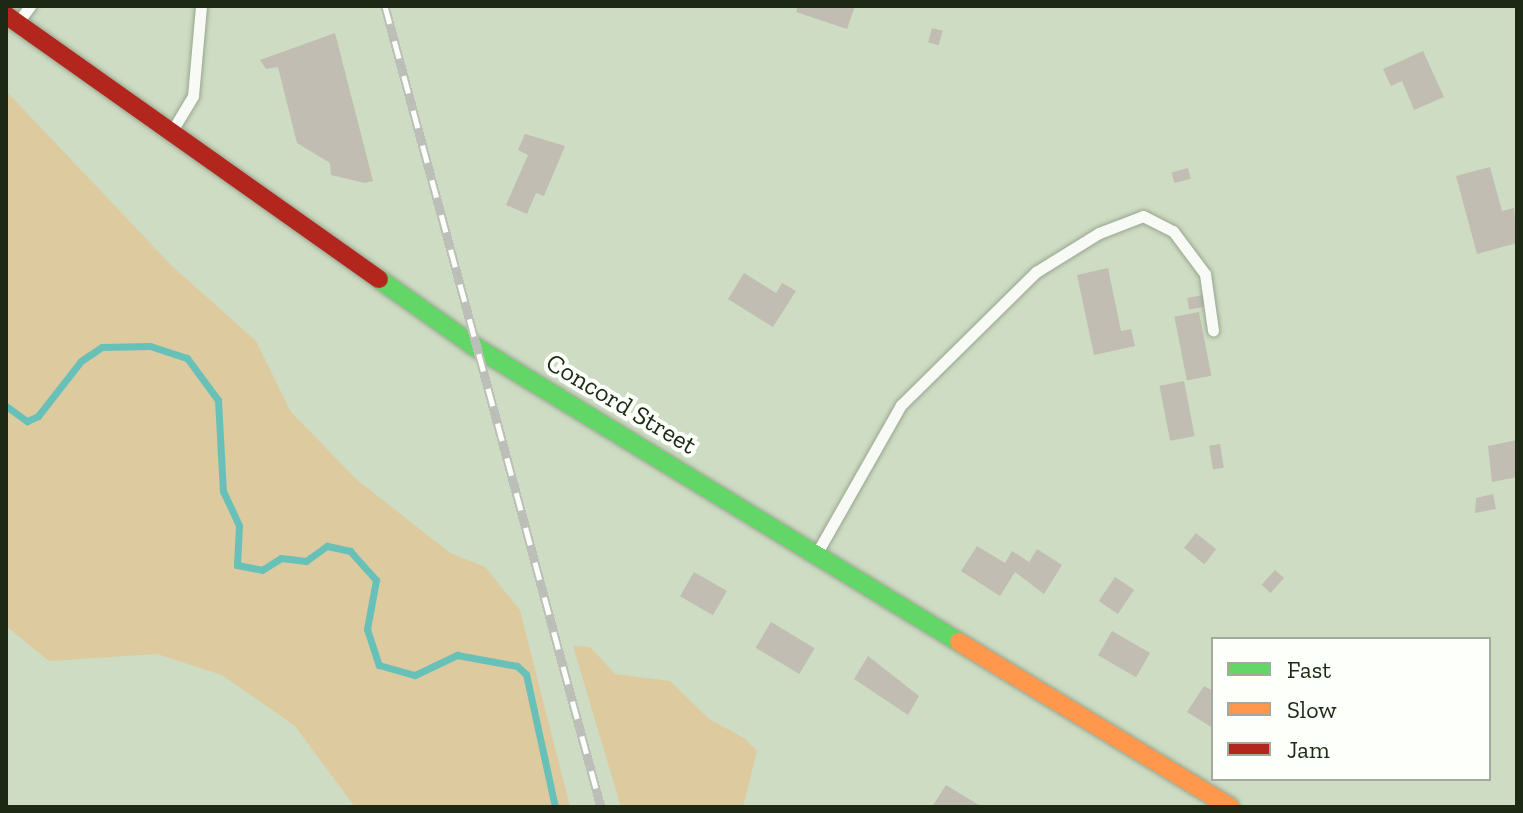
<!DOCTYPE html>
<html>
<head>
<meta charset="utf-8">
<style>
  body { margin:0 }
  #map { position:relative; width:1523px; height:813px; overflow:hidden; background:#cddcc2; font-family:"Zilla Slab",serif }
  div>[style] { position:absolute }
  .green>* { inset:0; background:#ddca9f }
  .stream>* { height:7px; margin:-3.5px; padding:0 3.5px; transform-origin:3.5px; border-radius:3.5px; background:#68c1b8 }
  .building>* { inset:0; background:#c1bdb2; transform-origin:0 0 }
  .roads { filter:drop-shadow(0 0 2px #99a590) drop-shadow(0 0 2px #99a590) }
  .lane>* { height:11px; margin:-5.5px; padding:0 5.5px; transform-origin:5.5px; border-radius:5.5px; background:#f8faf6 }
  .fast>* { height:18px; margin:-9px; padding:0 9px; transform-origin:9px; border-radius:9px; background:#63d668 }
  .slow>* { height:18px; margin:-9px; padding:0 9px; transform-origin:9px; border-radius:9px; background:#ff974d }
  .jam>* { height:18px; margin:-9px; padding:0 9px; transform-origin:9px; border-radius:9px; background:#b3261e }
  .rail>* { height:9px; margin-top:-4.5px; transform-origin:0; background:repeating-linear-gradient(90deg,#fcfffa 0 18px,#bbbfb8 0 36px); box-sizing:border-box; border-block:2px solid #bbbfb8 }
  span { translate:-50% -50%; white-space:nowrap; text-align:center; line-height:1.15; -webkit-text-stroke:8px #fcfffa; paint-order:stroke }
  .street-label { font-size:26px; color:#1d2815 }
  .frame { position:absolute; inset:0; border:8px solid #1d2815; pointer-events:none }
  .legend { position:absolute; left:1211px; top:637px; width:280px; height:144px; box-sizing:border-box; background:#fcfffa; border:2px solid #a3a99e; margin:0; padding:10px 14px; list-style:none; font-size:24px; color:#1d2815 }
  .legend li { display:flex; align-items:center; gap:16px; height:40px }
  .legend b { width:40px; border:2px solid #a3a99e }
</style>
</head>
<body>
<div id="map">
  <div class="green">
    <div style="clip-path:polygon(6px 91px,172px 266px,256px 341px,291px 412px,356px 479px,450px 553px,485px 567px,520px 610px,570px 807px,355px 807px,295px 726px,222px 675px,157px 654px,49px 661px,6px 626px)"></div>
    <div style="clip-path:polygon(573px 646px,590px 647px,615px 674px,670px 681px,709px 719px,744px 738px,757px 751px,743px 807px,621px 807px)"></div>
  </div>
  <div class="stream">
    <div style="left:6px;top:406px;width:26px;rotate:36deg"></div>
    <div style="left:27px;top:421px;width:12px;rotate:-24deg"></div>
    <div style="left:38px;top:416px;width:70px;rotate:-52deg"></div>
    <div style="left:81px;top:361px;width:25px;rotate:-34deg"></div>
    <div style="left:102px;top:347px;width:48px;rotate:-1.2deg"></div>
    <div style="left:150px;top:346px;width:39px;rotate:18deg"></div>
    <div style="left:187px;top:358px;width:52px;rotate:53.6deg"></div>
    <div style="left:218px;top:400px;width:91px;rotate:86.9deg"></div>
    <div style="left:223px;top:491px;width:38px;rotate:65deg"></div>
    <div style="left:239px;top:526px;width:39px;rotate:93deg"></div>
    <div style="left:237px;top:565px;width:25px;rotate:11deg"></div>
    <div style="left:262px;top:570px;width:22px;rotate:-32deg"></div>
    <div style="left:281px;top:558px;width:25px;rotate:7deg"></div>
    <div style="left:306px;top:561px;width:26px;rotate:-36deg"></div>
    <div style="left:327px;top:546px;width:24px;rotate:12deg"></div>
    <div style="left:350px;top:551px;width:39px;rotate:48deg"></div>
    <div style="left:376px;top:580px;width:50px;rotate:100.4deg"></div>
    <div style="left:367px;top:629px;width:38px;rotate:72deg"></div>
    <div style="left:379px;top:665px;width:37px;rotate:16deg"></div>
    <div style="left:415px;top:675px;width:47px;rotate:-25.5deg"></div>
    <div style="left:457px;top:655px;width:61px;rotate:10.4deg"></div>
    <div style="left:517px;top:666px;width:12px;rotate:42deg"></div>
    <div style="left:526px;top:674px;width:136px;rotate:77.7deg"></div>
  </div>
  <div class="building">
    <div style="clip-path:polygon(798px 6px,855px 6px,847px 29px,796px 12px)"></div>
    <div style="left:932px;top:28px;width:11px;height:15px;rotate:15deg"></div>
    <div style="clip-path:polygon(335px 33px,373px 181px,365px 183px,331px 175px,330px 163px,297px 143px,278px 67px,266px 69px,260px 60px)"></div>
    <div style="clip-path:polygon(1423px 51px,1444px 97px,1414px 110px,1402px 81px,1391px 86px,1383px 69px)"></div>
    <div style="clip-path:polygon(525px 134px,565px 146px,544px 196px,536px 193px,527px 214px,506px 205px,528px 155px,518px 150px)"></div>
    <div style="clip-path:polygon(1490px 167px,1502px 211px,1514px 208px,1517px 243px,1477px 254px,1456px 176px)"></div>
    <div style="left:1188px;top:168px;width:11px;height:17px;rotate:75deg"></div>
    <div style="clip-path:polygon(1108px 268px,1121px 331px,1131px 329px,1135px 346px,1094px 355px,1077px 275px)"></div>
    <div style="clip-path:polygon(744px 273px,776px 293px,782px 283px,796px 291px,773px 327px,728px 299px)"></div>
    <div style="left:1204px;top:295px;width:12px;height:17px;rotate:81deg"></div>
    <div style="left:1199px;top:312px;width:65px;height:25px;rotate:79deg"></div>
    <div style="left:1184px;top:381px;width:56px;height:25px;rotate:79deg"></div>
    <div style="clip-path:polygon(1517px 440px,1517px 477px,1492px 482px,1488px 446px)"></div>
    <div style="left:1220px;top:444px;width:24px;height:11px;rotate:81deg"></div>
    <div style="clip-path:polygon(1493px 494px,1496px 509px,1475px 513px,1476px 498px)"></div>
    <div style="left:1196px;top:533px;width:26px;height:19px;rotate:39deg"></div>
    <div style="clip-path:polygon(977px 546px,1005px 563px,1012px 551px,1029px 562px,1037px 549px,1062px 565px,1044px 594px,1015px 572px,1000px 596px,961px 571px)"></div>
    <div style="left:1275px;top:570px;width:12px;height:20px;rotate:42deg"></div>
    <div style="left:694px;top:572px;width:38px;height:28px;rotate:30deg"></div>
    <div style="left:1115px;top:577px;width:23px;height:29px;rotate:34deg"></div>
    <div style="left:771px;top:622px;width:51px;height:30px;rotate:31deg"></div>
    <div style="left:1112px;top:631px;width:44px;height:28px;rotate:30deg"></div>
    <div style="clip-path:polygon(868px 656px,919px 696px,908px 715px,854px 679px)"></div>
    <div style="clip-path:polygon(1204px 686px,1213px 691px,1213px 728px,1187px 712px)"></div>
    <div style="clip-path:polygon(946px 785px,982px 807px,932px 807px)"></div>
  </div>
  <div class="roads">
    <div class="lane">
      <div style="left:18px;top:22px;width:20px;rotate:-53deg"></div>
      <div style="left:172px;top:131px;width:41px;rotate:-59deg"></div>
      <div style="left:193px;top:96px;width:90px;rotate:-84.9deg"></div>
      <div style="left:818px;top:551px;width:168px;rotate:-60.4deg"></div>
      <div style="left:901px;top:405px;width:190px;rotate:-44.6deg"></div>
      <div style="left:1036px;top:272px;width:74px;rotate:-31.8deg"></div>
      <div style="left:1099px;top:233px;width:47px;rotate:-21.1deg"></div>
      <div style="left:1143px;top:216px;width:34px;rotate:27deg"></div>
      <div style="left:1173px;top:231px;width:54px;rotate:53.3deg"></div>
      <div style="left:1205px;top:274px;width:57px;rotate:81.9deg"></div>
    </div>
    <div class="fast">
      <div style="left:379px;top:279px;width:116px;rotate:35.2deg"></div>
      <div style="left:474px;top:346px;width:568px;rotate:31.4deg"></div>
    </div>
    <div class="slow">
      <div style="left:959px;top:642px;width:317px;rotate:31.3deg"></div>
    </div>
    <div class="jam">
      <div style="left:6px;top:15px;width:457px;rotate:35.3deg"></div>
    </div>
  </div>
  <div class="rail">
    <div style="left:385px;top:6px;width:830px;rotate:74.91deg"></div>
  </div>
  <div class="street-label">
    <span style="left:621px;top:404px;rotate:31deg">Concord Street</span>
  </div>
  <div class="frame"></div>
  <ul class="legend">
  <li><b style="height:10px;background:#63d668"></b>Fast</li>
  <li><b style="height:10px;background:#ff974d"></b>Slow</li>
  <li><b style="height:10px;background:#b3261e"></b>Jam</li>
  </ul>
</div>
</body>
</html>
